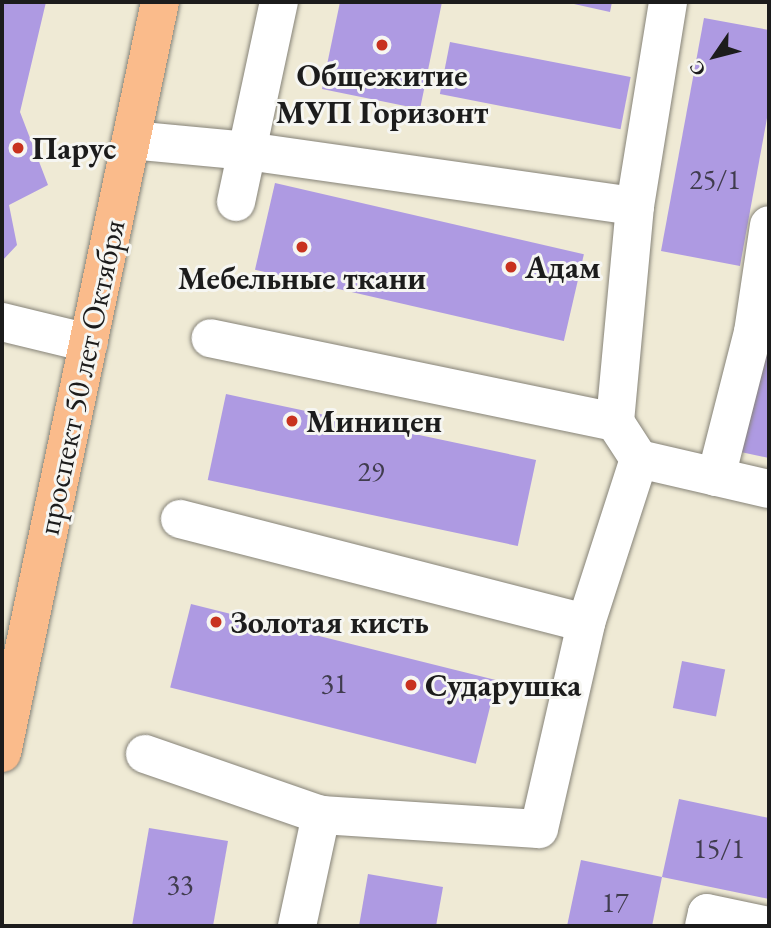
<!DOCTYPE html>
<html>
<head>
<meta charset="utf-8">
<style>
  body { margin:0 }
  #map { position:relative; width:771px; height:928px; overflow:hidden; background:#efead5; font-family:"EB Garamond",serif }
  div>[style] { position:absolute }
  .building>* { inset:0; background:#ae9ae2; transform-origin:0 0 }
  .roads { filter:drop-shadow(0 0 2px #868378) drop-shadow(0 0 2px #868378) }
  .minor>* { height:38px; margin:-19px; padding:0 19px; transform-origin:19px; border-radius:19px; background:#fff }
  .major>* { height:38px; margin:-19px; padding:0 19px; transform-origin:19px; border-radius:19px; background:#fabb8b }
  .dots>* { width:19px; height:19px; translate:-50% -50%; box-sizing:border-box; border:4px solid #f6f6f2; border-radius:50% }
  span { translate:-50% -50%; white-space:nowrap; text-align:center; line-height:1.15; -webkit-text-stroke:6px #f6f6f2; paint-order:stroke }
  .number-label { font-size:28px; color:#403c4e }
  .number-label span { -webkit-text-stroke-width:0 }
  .poi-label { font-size:32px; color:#1c1c1c; font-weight:700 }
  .left { translate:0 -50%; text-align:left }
  .street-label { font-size:32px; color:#1c1c1c }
  .frame { position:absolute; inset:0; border:4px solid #1c1c1c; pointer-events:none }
  .north { position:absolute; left:680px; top:21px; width:70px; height:70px; -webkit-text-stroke:5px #f6f6f2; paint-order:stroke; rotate:235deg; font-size:19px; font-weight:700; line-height:28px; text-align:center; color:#1c1c1c }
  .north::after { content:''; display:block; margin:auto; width:24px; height:32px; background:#1c1c1c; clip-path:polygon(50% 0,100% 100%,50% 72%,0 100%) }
</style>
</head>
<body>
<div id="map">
  <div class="building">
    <div style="clip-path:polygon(2px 2px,46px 2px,20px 112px,48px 185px,9px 205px,17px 245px,2px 261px)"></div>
    <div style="clip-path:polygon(340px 2px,442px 2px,420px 109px,322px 89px)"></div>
    <div style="clip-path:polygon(565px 2px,612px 2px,610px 12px)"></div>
    <div style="clip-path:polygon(704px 18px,769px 30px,769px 107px,740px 266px,661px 251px)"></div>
    <div style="left:450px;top:42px;width:184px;height:53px;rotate:11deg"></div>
    <div style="left:275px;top:183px;width:317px;height:89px;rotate:13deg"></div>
    <div style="clip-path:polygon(758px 354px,769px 357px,769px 458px,736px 451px)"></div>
    <div style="left:226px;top:394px;width:317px;height:88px;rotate:12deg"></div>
    <div style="left:191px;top:604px;width:315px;height:86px;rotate:14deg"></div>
    <div style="left:682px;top:661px;width:44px;height:48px;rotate:11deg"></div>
    <div style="clip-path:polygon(679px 799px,769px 818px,769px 899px,662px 877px)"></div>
    <div style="clip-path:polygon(149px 828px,228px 841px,213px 926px,132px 926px)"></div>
    <div style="clip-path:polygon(581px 860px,662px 877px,652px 926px,567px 926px)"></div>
    <div style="clip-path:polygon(368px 874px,443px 887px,436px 926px,359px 926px)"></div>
  </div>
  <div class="roads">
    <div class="minor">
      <div style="left:131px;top:140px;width:117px;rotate:5.4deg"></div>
      <div style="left:247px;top:151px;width:392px;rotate:8.1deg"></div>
      <div style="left:635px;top:206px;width:217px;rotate:95.3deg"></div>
      <div style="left:615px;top:422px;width:413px;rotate:-168.3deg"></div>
      <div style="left:236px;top:202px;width:205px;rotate:-77.9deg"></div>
      <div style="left:635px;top:206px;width:207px;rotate:-80.8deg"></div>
      <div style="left:2px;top:322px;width:89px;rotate:13.7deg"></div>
      <div style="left:639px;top:459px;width:133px;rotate:13deg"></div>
      <div style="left:716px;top:477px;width:150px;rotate:-75.7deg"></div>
      <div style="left:753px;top:332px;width:108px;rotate:-81.5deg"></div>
      <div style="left:180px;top:519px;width:419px;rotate:14.4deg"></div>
      <div style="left:145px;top:754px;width:186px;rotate:19.1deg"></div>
      <div style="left:297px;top:926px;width:114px;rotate:-77.8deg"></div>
      <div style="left:321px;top:815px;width:218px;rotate:3.7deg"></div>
      <div style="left:539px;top:829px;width:211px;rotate:-77.1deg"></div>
      <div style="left:586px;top:623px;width:172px;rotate:-72.1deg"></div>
      <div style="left:639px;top:459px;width:44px;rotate:-123deg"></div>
      <div style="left:704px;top:926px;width:13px;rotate:-77deg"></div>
      <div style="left:707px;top:913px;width:62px;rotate:12deg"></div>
    </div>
    <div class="major">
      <div style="left:2px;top:753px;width:767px;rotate:-78.12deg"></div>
    </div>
  </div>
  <div class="dots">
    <div style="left:382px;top:45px;background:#c8321e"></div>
    <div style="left:18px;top:148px;background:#c8321e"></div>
    <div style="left:302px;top:247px;background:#c8321e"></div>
    <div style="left:511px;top:267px;background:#c8321e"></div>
    <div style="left:292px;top:421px;background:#c8321e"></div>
    <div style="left:216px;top:622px;background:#c8321e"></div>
    <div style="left:411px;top:685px;background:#c8321e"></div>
  </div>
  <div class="number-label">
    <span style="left:715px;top:179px">25/1</span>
    <span style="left:371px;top:471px">29</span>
    <span style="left:334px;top:683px">31</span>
    <span style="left:719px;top:848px">15/1</span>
    <span style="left:180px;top:884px">33</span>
    <span style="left:615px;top:902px">17</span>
  </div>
  <div class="poi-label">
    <span style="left:382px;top:94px">Общежитие<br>МУП Горизонт</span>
    <span class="left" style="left:32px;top:148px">Парус</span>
    <span class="left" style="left:525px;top:267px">Адам</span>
    <span style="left:302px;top:278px">Мебельные ткани</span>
    <span class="left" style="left:306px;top:421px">Миницен</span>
    <span class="left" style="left:230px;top:622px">Золотая кисть</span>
    <span class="left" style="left:425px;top:685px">Сударушка</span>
  </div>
  <div class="street-label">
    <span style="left:81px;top:377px;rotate:-78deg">проспект 50 лет Октября</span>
  </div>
  <div class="frame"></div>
  <div class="north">С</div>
</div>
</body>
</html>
